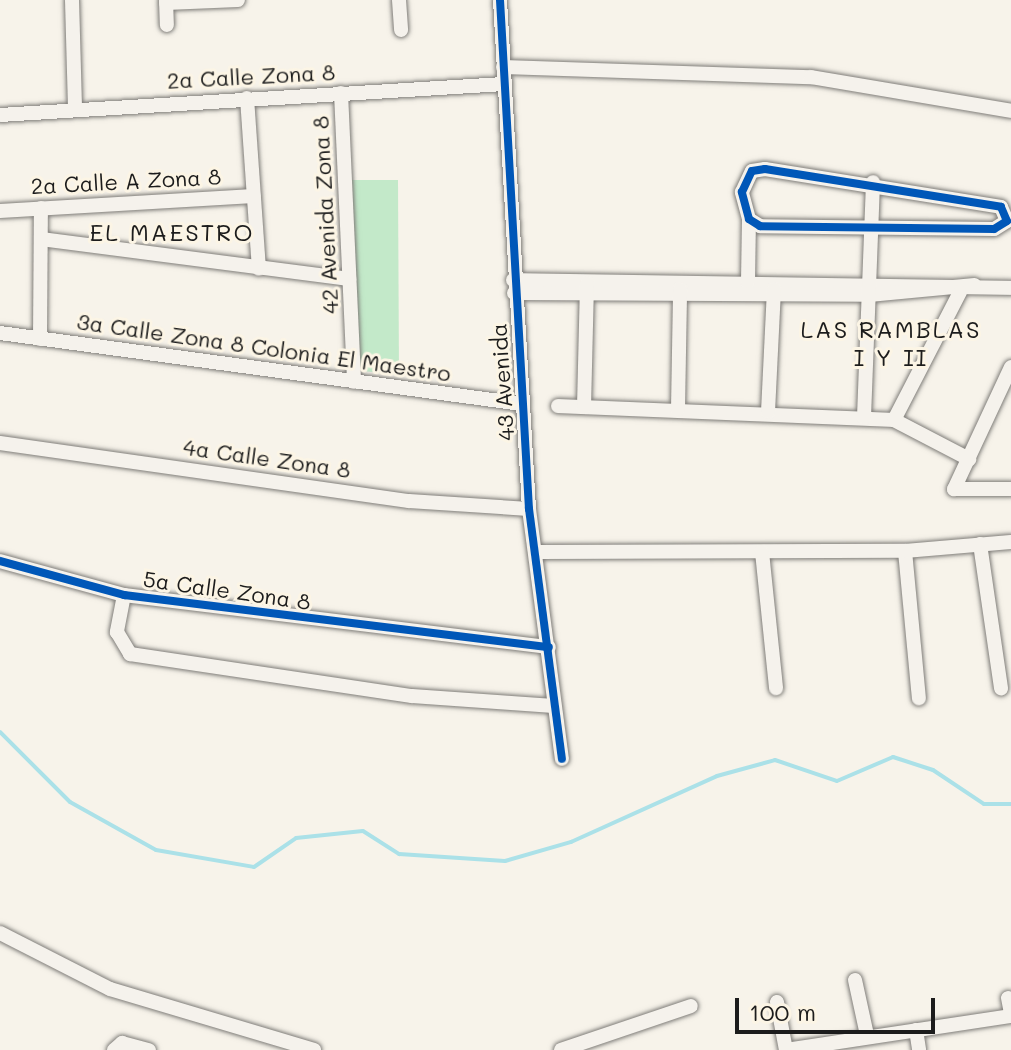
<!DOCTYPE html>
<html>
<head>
<meta charset="utf-8">
<style>
  body { margin:0 }
  #map { position:relative; width:1011px; height:1050px; overflow:hidden; background:#f7f3ea; font-family:Mali,sans-serif }
  div>[style] { position:absolute }
  .green>* { inset:0; background:#c3e9c9 }
  .stream>* { height:4px; margin:-2px; padding:0 2px; transform-origin:2px; border-radius:2px; background:#abe1e8 }
  .roads { filter:drop-shadow(0 0 2px #7f7d79) drop-shadow(0 0 2px #7f7d79) }
  .street>* { height:14px; margin:-7px; padding:0 7px; transform-origin:7px; border-radius:7px; background:#f5f2ec }
  .cycleway>* { height:8px; margin:-4px; padding:0 4px; transform-origin:4px; border-radius:4px; background:#0057b8 }
  span { translate:-50% -50%; white-space:nowrap; text-align:center; line-height:1.15; -webkit-text-stroke:6px #fcf5e5; paint-order:stroke }
  .street-label { font-size:22px; color:#1c1c1c }
  .neighbourhood-label { font-size:24px; color:#1c1c1c; letter-spacing:2px }
  .scale { position:absolute; left:735px; top:998px; width:200px; height:36px; box-sizing:border-box; border:4px solid #1c1c1c; border-top:0; padding-left:10px; font-size:24px; line-height:28px; white-space:nowrap; color:#1c1c1c; -webkit-text-stroke:6px #fcf5e5; paint-order:stroke }
</style>
</head>
<body>
<div id="map">
  <div class="green">
    <div style="clip-path:polygon(345px 180px,398px 180px,399px 375px,354px 370px)"></div>
  </div>
  <div class="stream">
    <div style="left:0;top:732px;width:99px;rotate:45deg"></div>
    <div style="left:70px;top:802px;width:98px;rotate:29.2deg"></div>
    <div style="left:156px;top:850px;width:99px;rotate:9.8deg"></div>
    <div style="left:254px;top:867px;width:51px;rotate:-34.6deg"></div>
    <div style="left:296px;top:838px;width:67px;rotate:-6deg"></div>
    <div style="left:363px;top:831px;width:43px;rotate:32.6deg"></div>
    <div style="left:399px;top:854px;width:106px;rotate:3.8deg"></div>
    <div style="left:505px;top:861px;width:69px;rotate:-16.1deg"></div>
    <div style="left:571px;top:842px;width:160px;rotate:-24.3deg"></div>
    <div style="left:717px;top:776px;width:60px;rotate:-15.4deg"></div>
    <div style="left:775px;top:760px;width:65px;rotate:18.7deg"></div>
    <div style="left:837px;top:781px;width:61px;rotate:-23.2deg"></div>
    <div style="left:893px;top:757px;width:42px;rotate:18deg"></div>
    <div style="left:933px;top:770px;width:61px;rotate:33.7deg"></div>
    <div style="left:984px;top:804px;width:27px"></div>
  </div>
  <div class="roads">
    <div class="street">
      <div style="left:72px;top:0;width:108px;rotate:88.4deg"></div>
      <div style="left:166px;top:0;width:25px;rotate:88deg"></div>
      <div style="left:399px;top:0;width:30px;rotate:86deg"></div>
      <div style="left:500px;top:0;width:510px;rotate:86.74deg"></div>
      <div style="left:529px;top:509px;width:252px;rotate:82.5deg"></div>
      <div style="left:166px;top:3px;width:72px;rotate:-2.4deg"></div>
      <div style="left:503px;top:67px;width:308px;rotate:1.9deg"></div>
      <div style="left:811px;top:77px;width:203px;rotate:9.6deg"></div>
      <div style="left:341px;top:93px;width:289px;rotate:87.4deg"></div>
      <div style="left:247px;top:98px;width:171px;rotate:86deg"></div>
      <div style="left:0;top:115px;width:505px;rotate:-3.52deg"></div>
      <div style="left:765px;top:169px;width:239px;rotate:9.1deg"></div>
      <div style="left:1001px;top:207px;width:15px;rotate:67deg"></div>
      <div style="left:1007px;top:221px;width:15px;rotate:148deg"></div>
      <div style="left:994px;top:229px;width:234px;rotate:-179.3deg"></div>
      <div style="left:760px;top:226px;width:13px;rotate:-148deg"></div>
      <div style="left:749px;top:219px;width:28px;rotate:-105deg"></div>
      <div style="left:742px;top:192px;width:23px;rotate:-65deg"></div>
      <div style="left:752px;top:171px;width:13px;rotate:-9deg"></div>
      <div style="left:0;top:211px;width:254px;rotate:-3.4deg"></div>
      <div style="left:41px;top:239px;width:311px;rotate:7.4deg"></div>
      <div style="left:513px;top:280px;width:498px;rotate:0.9deg"></div>
      <div style="left:748px;top:282px;width:63px;rotate:-89.1deg"></div>
      <div style="left:514px;top:293px;width:355px;rotate:0.3deg"></div>
      <div style="left:869px;top:295px;width:106px;rotate:-5.4deg"></div>
      <div style="left:0;top:333px;width:527px;rotate:7.75deg"></div>
      <div style="left:40px;top:339px;width:131px;rotate:-89.6deg"></div>
      <div style="left:1011px;top:367px;width:135px;rotate:115deg"></div>
      <div style="left:954px;top:489px;width:57px"></div>
      <div style="left:558px;top:406px;width:336px;rotate:2.4deg"></div>
      <div style="left:894px;top:420px;width:85px;rotate:27.5deg"></div>
      <div style="left:584px;top:407px;width:124px;rotate:-88.6deg"></div>
      <div style="left:678px;top:409px;width:120px;rotate:-89deg"></div>
      <div style="left:768px;top:412px;width:123px;rotate:-87.2deg"></div>
      <div style="left:864px;top:417px;width:235px;rotate:-87.8deg"></div>
      <div style="left:894px;top:420px;width:144px;rotate:-62.7deg"></div>
      <div style="left:0;top:443px;width:413px;rotate:8.1deg"></div>
      <div style="left:409px;top:501px;width:120px;rotate:3.8deg"></div>
      <div style="left:980px;top:544px;width:146px;rotate:81.7deg"></div>
      <div style="left:905px;top:551px;width:148px;rotate:84.6deg"></div>
      <div style="left:539px;top:552px;width:366px;rotate:-0.2deg"></div>
      <div style="left:905px;top:551px;width:106px;rotate:-4.9deg"></div>
      <div style="left:762px;top:552px;width:137px;rotate:84.1deg"></div>
      <div style="left:0;top:561px;width:129px;rotate:15.3deg"></div>
      <div style="left:124px;top:595px;width:428px;rotate:7deg"></div>
      <div style="left:124px;top:595px;width:38px;rotate:101deg"></div>
      <div style="left:117px;top:632px;width:26px;rotate:59deg"></div>
      <div style="left:130px;top:654px;width:285px;rotate:8.5deg"></div>
      <div style="left:412px;top:696px;width:142px;rotate:4deg"></div>
      <div style="left:0;top:933px;width:123px;rotate:27deg"></div>
      <div style="left:110px;top:989px;width:213px;rotate:16.6deg"></div>
      <div style="left:855px;top:980px;width:56px;rotate:77.7deg"></div>
      <div style="left:1008px;top:998px;width:16px;rotate:79deg"></div>
      <div style="left:777px;top:1002px;width:49px;rotate:79.4deg"></div>
      <div style="left:916px;top:1030px;width:20px;rotate:81deg"></div>
      <div style="left:114px;top:1050px;width:11px;rotate:-41deg"></div>
      <div style="left:122px;top:1043px;width:28px;rotate:15deg"></div>
      <div style="left:561px;top:1050px;width:137px;rotate:-18.7deg"></div>
      <div style="left:786px;top:1050px;width:228px;rotate:-8.6deg"></div>
    </div>
  </div>
  <div class="cycleway">
    <div style="left:500px;top:0;width:510px;rotate:86.74deg"></div>
    <div style="left:529px;top:509px;width:252px;rotate:82.5deg"></div>
    <div style="left:765px;top:169px;width:239px;rotate:9.1deg"></div>
    <div style="left:1001px;top:207px;width:15px;rotate:67deg"></div>
    <div style="left:1007px;top:221px;width:15px;rotate:148deg"></div>
    <div style="left:994px;top:229px;width:234px;rotate:-179.3deg"></div>
    <div style="left:760px;top:226px;width:13px;rotate:-148deg"></div>
    <div style="left:749px;top:219px;width:28px;rotate:-105deg"></div>
    <div style="left:742px;top:192px;width:23px;rotate:-65deg"></div>
    <div style="left:752px;top:171px;width:13px;rotate:-9deg"></div>
    <div style="left:0;top:561px;width:129px;rotate:15.3deg"></div>
    <div style="left:124px;top:595px;width:428px;rotate:7deg"></div>
  </div>
  <div class="street-label">
    <span style="left:251px;top:76px;rotate:-3deg">2a Calle Zona 8</span>
    <span style="left:126px;top:181px;rotate:-3deg">2a Calle A Zona 8</span>
    <span style="left:325px;top:215px;rotate:-93deg">42 Avenida Zona 8</span>
    <span style="left:264px;top:347px;rotate:8deg">3a Calle Zona 8 Colonia El Maestro</span>
    <span style="left:502px;top:382px;rotate:-94deg">43 Avenida</span>
    <span style="left:267px;top:458px;rotate:8deg">4a Calle Zona 8</span>
    <span style="left:227px;top:590px;rotate:8deg">5a Calle Zona 8</span>
  </div>
  <div class="neighbourhood-label">
    <span style="left:172px;top:232px">EL MAESTRO</span>
    <span style="left:891px;top:343px">LAS RAMBLAS<br>I Y II</span>
  </div>
  <div class="scale">100 m</div>
</div>
</body>
</html>
